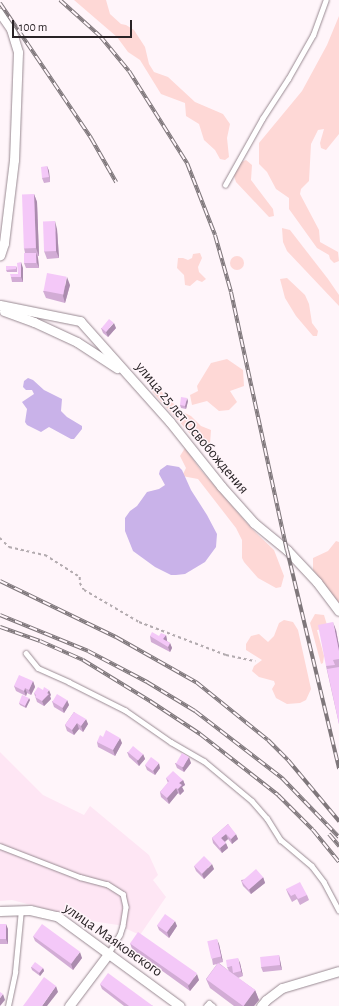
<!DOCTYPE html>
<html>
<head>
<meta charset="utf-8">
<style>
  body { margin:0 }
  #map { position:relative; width:339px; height:1006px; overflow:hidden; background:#fff5fa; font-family:"Alegreya Sans",sans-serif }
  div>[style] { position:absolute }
  .built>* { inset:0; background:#fee6f4 }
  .green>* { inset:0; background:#fed8d6 }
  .round { border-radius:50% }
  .water>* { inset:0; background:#c9b2e9 }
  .path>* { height:1.5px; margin-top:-0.75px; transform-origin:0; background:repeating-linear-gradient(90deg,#b3abaf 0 3px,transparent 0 6px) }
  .roads { filter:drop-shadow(0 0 1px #998a92) drop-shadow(0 0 1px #998a92) }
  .lane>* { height:4.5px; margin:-2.25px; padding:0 2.25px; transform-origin:2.25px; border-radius:2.25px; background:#fff }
  .street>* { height:9px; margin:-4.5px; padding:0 4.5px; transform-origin:4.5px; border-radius:4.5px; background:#fff }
  .rail>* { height:4px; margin-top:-2px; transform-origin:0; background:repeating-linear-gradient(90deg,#fff5fa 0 8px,#7f777b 0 16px); box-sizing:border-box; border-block:1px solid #7f777b }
  .wall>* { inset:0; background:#d2acd5 }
  .shaded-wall>* { inset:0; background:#ab8cae }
  .building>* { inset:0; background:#f4c8f8; transform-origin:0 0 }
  span { translate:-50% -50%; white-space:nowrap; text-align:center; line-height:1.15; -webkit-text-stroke:3px #fff5fa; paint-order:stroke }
  .street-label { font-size:15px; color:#292326 }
  .scale { position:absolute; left:12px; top:20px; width:120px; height:18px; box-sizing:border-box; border:2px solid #292326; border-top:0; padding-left:5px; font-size:12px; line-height:14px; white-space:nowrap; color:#292326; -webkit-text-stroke:3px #fff5fa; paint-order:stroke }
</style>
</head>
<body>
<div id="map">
  <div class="built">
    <div style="clip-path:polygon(0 752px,43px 795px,84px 815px,90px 806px,149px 855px,158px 875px,153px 880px,166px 897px,140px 935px,118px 925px,92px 921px,12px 900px,0 901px)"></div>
  </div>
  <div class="green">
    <div style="clip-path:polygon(74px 0,106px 0,110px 14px,121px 24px,126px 25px,134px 30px,145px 47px,149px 64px,154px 72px,168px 77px,195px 102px,223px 114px,230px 124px,227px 138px,229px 157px,225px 160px,220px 159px,215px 150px,204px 140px,199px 124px,186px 116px,185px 103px,161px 94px,140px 60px,128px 52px,117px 37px)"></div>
    <div style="clip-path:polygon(339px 16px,339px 134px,326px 150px,321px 148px,320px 143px,324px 129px,318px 130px,311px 144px,309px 181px,301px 189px,300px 194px,319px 230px,320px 242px,338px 252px,339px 261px,334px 263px,330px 259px,329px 255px,317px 248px,289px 209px,289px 198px,276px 189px,267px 172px,259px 164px,259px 143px,302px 91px,327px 45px)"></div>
    <div style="clip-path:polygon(246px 160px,252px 165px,251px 180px,273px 209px,274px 216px,269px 217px,236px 182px,232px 170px,239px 163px)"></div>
    <div style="clip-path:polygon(282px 228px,290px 230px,328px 279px,339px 295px,339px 306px,287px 251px,283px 242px)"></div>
    <div style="clip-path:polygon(200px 253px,202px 258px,198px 267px,199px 272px,206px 279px,202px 282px,197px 280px,190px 286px,185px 285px,184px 275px,177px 268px,178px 258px,183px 258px,188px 260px,192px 258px,193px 254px)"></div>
    <div class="round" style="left:230px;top:256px;width:14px;height:14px"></div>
    <div style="clip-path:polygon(287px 278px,305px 295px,309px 304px,312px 323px,318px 331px,317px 336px,313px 336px,296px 316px,285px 298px,280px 279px)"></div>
    <div style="clip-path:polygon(227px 359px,243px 370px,244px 386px,230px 391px,237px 402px,229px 410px,219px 411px,207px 401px,192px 405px,190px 395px,198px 391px,197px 386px,211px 363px)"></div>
    <div style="clip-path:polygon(153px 383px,181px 411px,191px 416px,201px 426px,211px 430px,210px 444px,202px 447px,156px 396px,150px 388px)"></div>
    <div style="clip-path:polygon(185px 448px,200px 469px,252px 529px,274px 550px,284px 576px,281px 587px,276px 588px,258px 578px,244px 562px,242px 558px,242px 540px,236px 528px,198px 479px,182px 476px,186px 468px,180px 456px)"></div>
    <div style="clip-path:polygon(336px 541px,339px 542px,339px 603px,313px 570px,313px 558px,328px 551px)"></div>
    <div style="clip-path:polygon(315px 614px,324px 615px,327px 625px,324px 629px,317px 630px,324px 656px,323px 663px,321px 664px,310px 623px)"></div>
    <div style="clip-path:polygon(284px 620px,293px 622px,298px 630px,311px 689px,306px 700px,300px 703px,287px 704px,276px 698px,272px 689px,275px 684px,274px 681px,259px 677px,252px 671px,254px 666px,262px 660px,246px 650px,246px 644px,251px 636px,259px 634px,268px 642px,274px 636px,279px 623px)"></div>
  </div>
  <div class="water">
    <div style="clip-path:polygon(28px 378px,33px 380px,44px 390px,62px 399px,61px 411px,67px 417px,82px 426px,82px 429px,74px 439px,71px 439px,49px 427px,41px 432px,27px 425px,25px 422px,27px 409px,22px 402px,34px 394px,32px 390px,26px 390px,23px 387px,24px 381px)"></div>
    <div style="clip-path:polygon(167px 465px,179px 467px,182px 470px,191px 490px,207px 515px,217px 534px,216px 547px,205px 562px,185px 574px,176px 575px,171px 575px,155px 567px,133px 551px,125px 531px,125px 518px,130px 511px,137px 506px,147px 492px,159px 489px,165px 485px,159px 474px,160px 470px)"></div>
  </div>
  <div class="path">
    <div style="left:0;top:538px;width:13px;rotate:45deg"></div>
    <div style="left:9px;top:547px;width:37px;rotate:13deg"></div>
    <div style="left:45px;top:555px;width:41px;rotate:32.2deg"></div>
    <div style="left:80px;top:577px;width:6px;rotate:90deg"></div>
    <div style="left:80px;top:583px;width:8px;rotate:60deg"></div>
    <div style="left:84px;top:590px;width:64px;rotate:30.2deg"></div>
    <div style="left:139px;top:622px;width:93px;rotate:20.8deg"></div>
    <div style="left:226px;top:655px;width:30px;rotate:12deg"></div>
  </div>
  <div class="roads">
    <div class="lane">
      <div style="left:225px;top:185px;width:76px;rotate:-60.7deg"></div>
      <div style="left:262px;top:119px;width:48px;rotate:-57deg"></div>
      <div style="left:288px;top:79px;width:51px;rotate:-60.4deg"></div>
      <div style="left:313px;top:35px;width:37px;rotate:-70deg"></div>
      <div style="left:26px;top:653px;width:19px;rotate:51deg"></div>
      <div style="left:38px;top:668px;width:34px;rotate:24deg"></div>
      <div style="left:69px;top:682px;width:63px;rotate:26.6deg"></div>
      <div style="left:125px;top:710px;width:56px;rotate:34.8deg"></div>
      <div style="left:171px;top:742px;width:38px;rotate:30deg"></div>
      <div style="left:204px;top:761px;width:62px;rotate:39.8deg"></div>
      <div style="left:252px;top:801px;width:23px;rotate:49deg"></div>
      <div style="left:267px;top:818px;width:26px;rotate:58deg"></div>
      <div style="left:281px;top:840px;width:40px;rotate:40deg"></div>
      <div style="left:312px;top:866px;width:20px;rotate:53deg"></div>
      <div style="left:324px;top:882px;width:32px;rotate:62deg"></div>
      <div style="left:0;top:846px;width:86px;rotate:21.2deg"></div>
      <div style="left:80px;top:877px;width:28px;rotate:15deg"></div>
      <div style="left:107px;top:884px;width:19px;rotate:32deg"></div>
      <div style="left:123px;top:894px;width:13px;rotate:77deg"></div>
      <div style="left:126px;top:907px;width:19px;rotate:99deg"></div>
      <div style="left:123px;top:926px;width:9px;rotate:108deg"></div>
      <div style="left:120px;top:935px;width:21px;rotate:121deg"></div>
      <div style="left:8px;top:1006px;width:35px;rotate:-78deg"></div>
      <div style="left:15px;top:972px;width:62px;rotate:-84.5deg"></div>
      <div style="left:206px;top:1006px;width:4px;rotate:-45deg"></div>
      <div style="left:209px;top:1003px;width:5px;rotate:37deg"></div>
    </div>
    <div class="street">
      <div style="left:0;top:13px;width:19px;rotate:55deg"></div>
      <div style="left:11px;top:29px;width:24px;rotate:73deg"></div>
      <div style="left:18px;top:52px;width:108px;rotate:92.1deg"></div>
      <div style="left:14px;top:160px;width:84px;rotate:96.9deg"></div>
      <div style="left:4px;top:243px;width:13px;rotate:108deg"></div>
      <div style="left:0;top:305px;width:82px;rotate:11.3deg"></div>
      <div style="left:80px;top:321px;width:135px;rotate:48.3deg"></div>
      <div style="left:170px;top:422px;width:82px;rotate:51.4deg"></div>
      <div style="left:221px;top:486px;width:50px;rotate:48.3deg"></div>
      <div style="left:254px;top:523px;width:43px;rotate:39.3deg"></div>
      <div style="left:287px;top:550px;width:44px;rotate:46.8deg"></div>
      <div style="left:317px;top:582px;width:36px;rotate:53deg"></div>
      <div style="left:4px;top:311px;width:32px;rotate:20deg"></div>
      <div style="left:34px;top:322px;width:47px;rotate:24.9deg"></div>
      <div style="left:77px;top:342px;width:48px;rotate:33deg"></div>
      <div style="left:0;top:911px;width:30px;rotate:-2deg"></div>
      <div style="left:30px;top:910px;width:28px;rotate:13deg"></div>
      <div style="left:57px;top:916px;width:152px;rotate:36.2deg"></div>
      <div style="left:69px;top:1006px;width:66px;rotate:-53deg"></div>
      <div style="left:261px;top:1006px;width:8px;rotate:-50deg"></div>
      <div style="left:266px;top:1000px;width:20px;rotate:-37deg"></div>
      <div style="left:282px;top:988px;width:59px;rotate:-16.6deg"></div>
    </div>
  </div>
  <div class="rail">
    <div style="left:60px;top:0;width:54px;rotate:42deg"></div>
    <div style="left:100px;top:36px;width:45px;rotate:50.4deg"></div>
    <div style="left:129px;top:71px;width:109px;rotate:57.8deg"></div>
    <div style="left:187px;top:163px;width:77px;rotate:68.7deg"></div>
    <div style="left:215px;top:235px;width:59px;rotate:74.3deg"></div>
    <div style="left:231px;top:292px;width:264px;rotate:77.8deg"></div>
    <div style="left:287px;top:550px;width:225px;rotate:76.6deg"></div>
    <div style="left:0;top:3px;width:163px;rotate:56deg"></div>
    <div style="left:91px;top:138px;width:51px;rotate:60.4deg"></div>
    <div style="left:0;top:581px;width:129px;rotate:25.8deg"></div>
    <div style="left:116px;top:637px;width:92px;rotate:29.4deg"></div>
    <div style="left:196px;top:682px;width:92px;rotate:38.9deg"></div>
    <div style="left:268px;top:740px;width:28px;rotate:45deg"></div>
    <div style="left:288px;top:760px;width:80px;rotate:50.1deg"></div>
    <div style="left:0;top:615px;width:95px;rotate:22.2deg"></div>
    <div style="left:88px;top:651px;width:67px;rotate:27.7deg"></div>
    <div style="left:147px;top:682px;width:56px;rotate:31.1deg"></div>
    <div style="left:195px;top:711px;width:110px;rotate:37.6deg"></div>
    <div style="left:282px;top:778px;width:82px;rotate:46deg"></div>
    <div style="left:0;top:627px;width:42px;rotate:19.3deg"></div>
    <div style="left:40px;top:641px;width:47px;rotate:23.8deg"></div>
    <div style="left:83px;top:660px;width:79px;rotate:31.5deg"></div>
    <div style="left:150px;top:701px;width:60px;rotate:33.4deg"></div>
    <div style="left:200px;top:734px;width:99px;rotate:38deg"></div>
    <div style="left:278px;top:795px;width:49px;rotate:45deg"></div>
    <div style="left:313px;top:830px;width:41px;rotate:50.9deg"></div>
    <div style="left:329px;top:834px;width:16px;rotate:50deg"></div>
  </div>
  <div class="wall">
    <div style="clip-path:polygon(47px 166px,49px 171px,50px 182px,44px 183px,42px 178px)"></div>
    <div style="clip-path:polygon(34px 194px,37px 202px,39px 256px,38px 256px,38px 258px,39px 268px,26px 268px,24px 263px,25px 253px,24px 248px)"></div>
    <div style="clip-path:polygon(57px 229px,59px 258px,47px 259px,44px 251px)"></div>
    <div style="clip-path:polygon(16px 266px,17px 268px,17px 272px,7px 272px,6px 270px)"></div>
    <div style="clip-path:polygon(23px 268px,23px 282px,12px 282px,11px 277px,18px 274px)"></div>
    <div style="clip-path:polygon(70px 285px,65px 303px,46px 298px,43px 291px)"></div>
    <div style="clip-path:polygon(101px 328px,116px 328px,108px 337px,103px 333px)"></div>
    <div style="clip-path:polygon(188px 401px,186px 409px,181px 408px,180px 405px)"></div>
    <div style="clip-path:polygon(336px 630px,339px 646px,339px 724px,326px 666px)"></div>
    <div style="clip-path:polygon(166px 635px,167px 641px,170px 643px,172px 648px,170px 652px,151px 642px,150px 636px,159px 636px)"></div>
    <div style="clip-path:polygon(33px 681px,35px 687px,31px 695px,27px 693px,26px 696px,16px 691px,14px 686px)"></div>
    <div style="clip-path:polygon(34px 693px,51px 695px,50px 696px,51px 699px,44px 706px,37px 702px)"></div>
    <div style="clip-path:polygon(30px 700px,26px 708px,20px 705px,19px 703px)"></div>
    <div style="clip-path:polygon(67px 700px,69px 705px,64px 713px,54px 707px,52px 701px)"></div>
    <div style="clip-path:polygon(74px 712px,88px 724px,83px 732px,79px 729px,74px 735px,67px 731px,65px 725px)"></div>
    <div style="clip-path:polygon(103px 737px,122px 743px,115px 756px,98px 747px,97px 742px)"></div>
    <div style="clip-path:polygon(127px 752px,143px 754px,145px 759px,139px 766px,129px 757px)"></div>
    <div style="clip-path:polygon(175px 763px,191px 763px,184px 772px,177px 768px)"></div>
    <div style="clip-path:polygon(145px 765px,160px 768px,155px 775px,147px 770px)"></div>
    <div style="clip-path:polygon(166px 778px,183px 780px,185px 785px,182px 787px,184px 791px,180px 795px,178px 793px,169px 804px,161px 797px,160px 792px,168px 783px)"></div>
    <div style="clip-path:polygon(228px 824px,238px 839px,232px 844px,228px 839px,225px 842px,228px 848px,222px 853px,213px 843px,212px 838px)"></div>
    <div style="clip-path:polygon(194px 866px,214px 869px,204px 879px,196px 871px)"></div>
    <div style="clip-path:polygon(263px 877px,265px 883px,251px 894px,243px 886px,241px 880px)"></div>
    <div style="clip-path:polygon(286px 889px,307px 895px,309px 900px,300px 905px,297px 899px,292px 902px,288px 894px)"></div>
    <div style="clip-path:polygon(0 924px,8px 929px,8px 944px,0 944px)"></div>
    <div style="clip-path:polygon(157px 925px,177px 926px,169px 938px,159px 930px)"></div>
    <div style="clip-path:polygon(33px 936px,82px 958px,73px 970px,35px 941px)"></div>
    <div style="clip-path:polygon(130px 943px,199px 980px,190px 991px,132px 949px)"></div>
    <div style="clip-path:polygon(219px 944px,223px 962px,219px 963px,229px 971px,227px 967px,240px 963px,243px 976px,238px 978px,255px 990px,259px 1000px,254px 1006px,234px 1006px,210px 988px,206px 979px,217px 964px,213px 965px,212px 959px)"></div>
    <div style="clip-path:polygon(279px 955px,282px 970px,263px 972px,261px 967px)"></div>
    <div style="clip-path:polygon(31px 967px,43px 968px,44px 971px,40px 976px,32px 970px)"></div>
    <div style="clip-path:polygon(100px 984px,153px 1006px,124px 1006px,102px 989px)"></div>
  </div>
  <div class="shaded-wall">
    <div style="clip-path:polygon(47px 166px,49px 171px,50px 182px,49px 177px)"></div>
    <div style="clip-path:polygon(34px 194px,37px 202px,39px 256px,36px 248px)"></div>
    <div style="clip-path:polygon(55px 221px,57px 229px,59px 258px,56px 251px)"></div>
    <div style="clip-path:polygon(36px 253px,38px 258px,39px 268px,37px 263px)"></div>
    <div style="clip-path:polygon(21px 262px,23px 268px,23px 282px,21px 277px)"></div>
    <div style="clip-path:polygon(67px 277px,70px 285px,65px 303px,63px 296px)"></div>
    <div style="clip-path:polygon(114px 323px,116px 328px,108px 337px,106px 332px)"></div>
    <div style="clip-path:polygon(187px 398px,188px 401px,186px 409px,185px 406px)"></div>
    <div style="clip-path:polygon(333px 622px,336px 630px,339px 646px,339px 651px)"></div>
    <div style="clip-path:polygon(166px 635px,167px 640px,165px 644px,163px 639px)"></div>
    <div style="clip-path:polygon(170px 643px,172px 648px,170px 652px,168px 647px)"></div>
    <div style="clip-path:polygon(33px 681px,35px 687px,31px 695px,29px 690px)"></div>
    <div style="clip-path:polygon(25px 688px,27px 693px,26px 696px,24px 691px)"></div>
    <div style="clip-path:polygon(49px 690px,51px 695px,50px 696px,51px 699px,44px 706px,42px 701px)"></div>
    <div style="clip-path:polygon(29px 698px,30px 700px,26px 708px,25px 706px)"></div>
    <div style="clip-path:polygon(67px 700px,69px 705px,64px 713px,62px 707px)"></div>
    <div style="clip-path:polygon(86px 719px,88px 724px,83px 732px,81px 726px)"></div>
    <div style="clip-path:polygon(77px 723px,79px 729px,74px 735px,72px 730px)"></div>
    <div style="clip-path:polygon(120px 738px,122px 743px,115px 756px,113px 750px)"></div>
    <div style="clip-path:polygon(143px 754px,145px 759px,139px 766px,137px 761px)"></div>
    <div style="clip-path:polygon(189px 757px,191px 763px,184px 772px,182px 767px)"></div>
    <div style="clip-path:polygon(159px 763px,160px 768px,155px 775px,153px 770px)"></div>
    <div style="clip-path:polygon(183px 780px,185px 785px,182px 787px,184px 791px,180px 795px,178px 789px,179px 783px)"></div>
    <div style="clip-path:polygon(176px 788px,178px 793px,169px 804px,167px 798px)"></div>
    <div style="clip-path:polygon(226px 834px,228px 839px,223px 843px,221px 838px)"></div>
    <div style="clip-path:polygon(236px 834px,238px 839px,232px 844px,231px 839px)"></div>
    <div style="clip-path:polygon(226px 843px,228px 848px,222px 853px,220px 848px)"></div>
    <div style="clip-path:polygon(212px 864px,214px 869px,204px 879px,202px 874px)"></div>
    <div style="clip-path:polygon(263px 877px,265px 883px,251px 894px,249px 889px)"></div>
    <div style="clip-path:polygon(175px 921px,177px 926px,169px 938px,167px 932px)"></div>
    <div style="clip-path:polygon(6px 924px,8px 929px,8px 944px,6px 939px)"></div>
    <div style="clip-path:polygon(217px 939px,219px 944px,223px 962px,221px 957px)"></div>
    <div style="clip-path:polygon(80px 952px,82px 958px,73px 970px,71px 964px)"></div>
    <div style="clip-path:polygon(279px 955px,282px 970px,280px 965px)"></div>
    <div style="clip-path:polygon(238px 958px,240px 963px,243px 976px,241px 971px)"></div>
    <div style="clip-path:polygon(43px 968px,44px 971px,40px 976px,39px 973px)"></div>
    <div style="clip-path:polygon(197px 974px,199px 980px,190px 991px,188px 986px)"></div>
    <div style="clip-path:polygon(56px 986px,58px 992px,47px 1006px,42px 1006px)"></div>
    <div style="clip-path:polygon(255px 990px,259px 1000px,254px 1006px,243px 1006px)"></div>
    <div style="clip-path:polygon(3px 994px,5px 1000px,0 1006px,0 998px)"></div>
  </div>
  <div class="building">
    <div style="clip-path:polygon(47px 166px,49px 177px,42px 178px,41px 167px)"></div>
    <div style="left:34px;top:194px;width:54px;height:12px;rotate:88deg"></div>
    <div style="left:55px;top:221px;width:30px;height:12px;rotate:88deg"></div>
    <div style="left:24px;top:253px;width:12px;height:10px"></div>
    <div style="clip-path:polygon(21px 262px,21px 277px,11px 277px,10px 274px,18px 274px,17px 263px)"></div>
    <div style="clip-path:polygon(6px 266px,16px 266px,16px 269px,6px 270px)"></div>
    <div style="left:47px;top:273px;width:20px;height:18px;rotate:11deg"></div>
    <div style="left:109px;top:319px;width:6px;height:12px;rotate:39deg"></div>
    <div style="clip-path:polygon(181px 397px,187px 398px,185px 406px,180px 405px)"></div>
    <div style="clip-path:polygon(333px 622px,339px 651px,339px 659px,333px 660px,335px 665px,326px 666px,318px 625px)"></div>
    <div style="clip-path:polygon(152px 632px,159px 636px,161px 633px,166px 635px,163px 639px,170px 643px,168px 647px,150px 636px)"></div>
    <div style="clip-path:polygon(339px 667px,339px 724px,327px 669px)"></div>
    <div style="clip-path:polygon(19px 675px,33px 681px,29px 690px,25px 688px,24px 691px,14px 686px)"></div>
    <div style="clip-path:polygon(38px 687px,43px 690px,44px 687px,49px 690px,47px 693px,49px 694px,42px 701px,35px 697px,36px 695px,34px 693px)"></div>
    <div style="left:57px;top:694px;width:12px;height:9px;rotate:31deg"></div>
    <div style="clip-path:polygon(22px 695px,29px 698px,25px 706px,19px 703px)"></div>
    <div style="clip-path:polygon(74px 712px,86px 719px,81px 726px,77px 723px,72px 730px,65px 725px)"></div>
    <div style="clip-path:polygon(106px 730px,120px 738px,113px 750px,97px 742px,100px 735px,103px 737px)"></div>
    <div style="left:133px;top:746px;width:13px;height:8px;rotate:39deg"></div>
    <div style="left:182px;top:753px;width:8px;height:12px;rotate:30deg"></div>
    <div style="left:151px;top:757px;width:10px;height:10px;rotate:37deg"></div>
    <div style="clip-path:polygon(173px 771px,183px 780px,179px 783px,182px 785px,178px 789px,176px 788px,167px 798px,160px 792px,169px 781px,166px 778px)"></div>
    <div style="clip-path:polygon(228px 824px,236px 834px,231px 839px,226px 834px,221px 838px,226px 843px,220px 848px,212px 838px)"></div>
    <div style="left:204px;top:856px;width:11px;height:14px;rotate:45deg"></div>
    <div style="left:256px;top:869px;width:11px;height:19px;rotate:49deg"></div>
    <div style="clip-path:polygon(300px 882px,307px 895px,298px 899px,295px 894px,291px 896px,286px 889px)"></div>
    <div style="left:165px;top:914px;width:12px;height:14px;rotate:35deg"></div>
    <div style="left:0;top:924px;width:6px;height:15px"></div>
    <div style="left:42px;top:924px;width:47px;height:15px;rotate:36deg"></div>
    <div style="left:138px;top:932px;width:72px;height:14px;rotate:35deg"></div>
    <div style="left:217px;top:939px;width:18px;height:10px;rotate:77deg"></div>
    <div style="left:279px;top:955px;width:10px;height:19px;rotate:84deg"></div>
    <div style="clip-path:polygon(238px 958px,241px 971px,233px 973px,232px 966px,227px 967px,226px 960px)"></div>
    <div style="left:35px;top:962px;width:10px;height:6px;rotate:37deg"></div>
    <div style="left:218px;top:963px;width:46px;height:20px;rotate:36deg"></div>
    <div style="clip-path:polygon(108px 973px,153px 1006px,129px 1006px,100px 984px)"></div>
    <div style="clip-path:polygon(44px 977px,56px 986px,42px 1006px,23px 1006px)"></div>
    <div style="clip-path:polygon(0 992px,3px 994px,0 998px)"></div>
  </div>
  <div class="street-label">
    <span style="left:192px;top:428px;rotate:50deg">улица 25 лет Освобождения</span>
    <span style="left:113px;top:940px;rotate:35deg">улица Маяковского</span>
  </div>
  <div class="scale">100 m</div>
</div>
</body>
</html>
